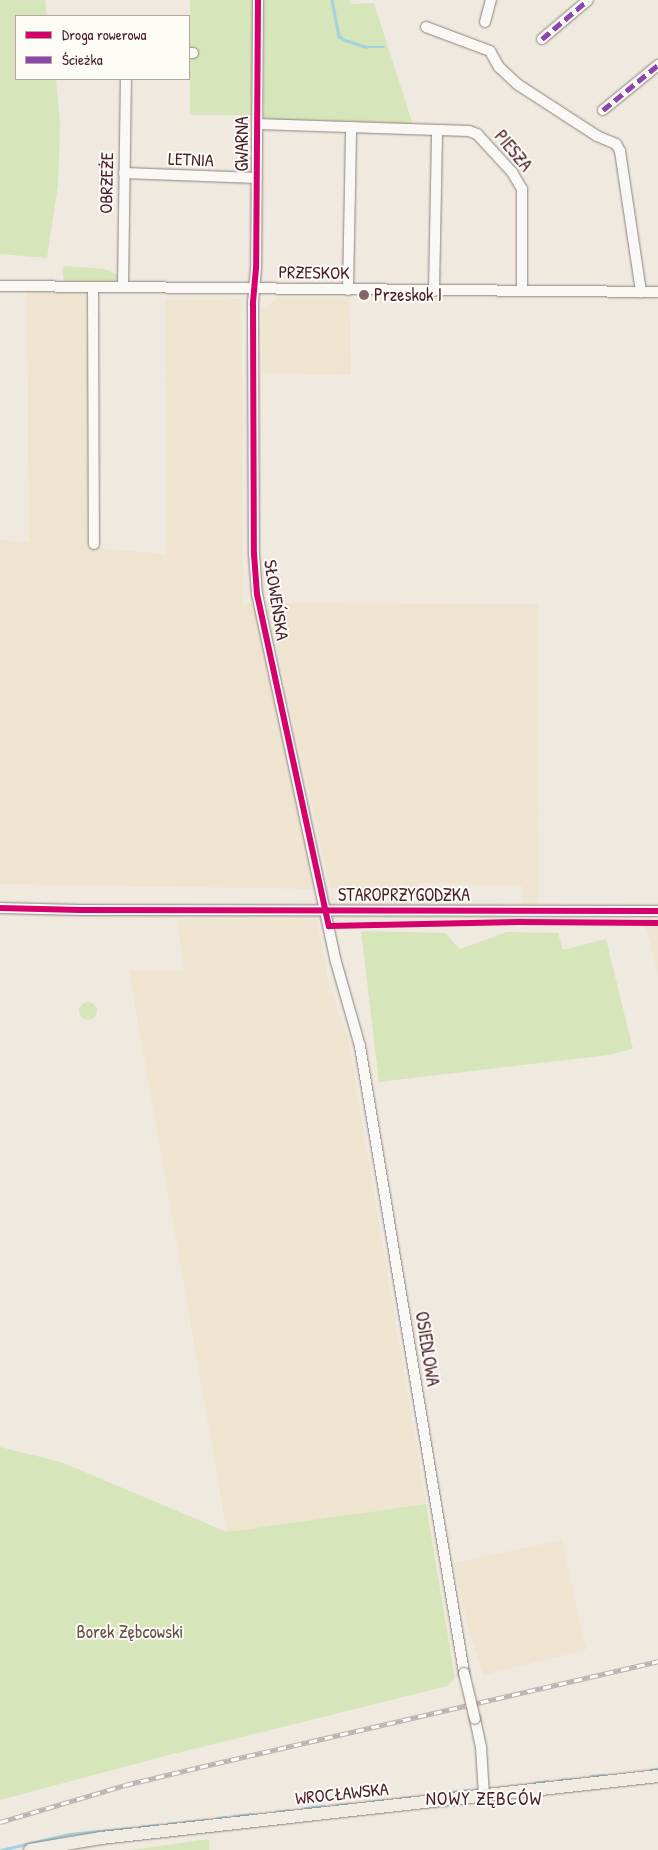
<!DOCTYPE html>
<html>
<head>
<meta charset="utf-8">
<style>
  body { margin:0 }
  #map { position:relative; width:658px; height:1850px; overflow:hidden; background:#efe9df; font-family:"Patrick Hand",sans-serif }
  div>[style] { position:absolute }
  .built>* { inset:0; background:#efe4d0 }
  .green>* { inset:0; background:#d6e6ba; transform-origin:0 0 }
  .round { border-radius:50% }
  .stream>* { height:2.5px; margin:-1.25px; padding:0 1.25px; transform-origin:1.25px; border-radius:1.25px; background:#a2d1e1 }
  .roads { filter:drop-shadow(0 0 1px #8d827f) drop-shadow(0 0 1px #8d827f) }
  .minor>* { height:10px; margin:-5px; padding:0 5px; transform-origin:5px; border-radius:5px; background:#f9f8f5 }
  .major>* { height:12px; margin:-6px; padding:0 6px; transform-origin:6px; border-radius:6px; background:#f1ece3 }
  .rail>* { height:4.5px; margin-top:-2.25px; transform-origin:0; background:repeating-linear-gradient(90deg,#fdfcf7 0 8px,#b9b3b2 0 16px); box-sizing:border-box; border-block:1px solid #b9b3b2 }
  .bridges { filter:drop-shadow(0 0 1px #8d827f) drop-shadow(0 0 1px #8d827f) }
  .minor-bridge>* { height:10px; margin:-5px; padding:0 5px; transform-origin:5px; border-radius:5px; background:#f9f8f5 }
  .quiet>* { height:5px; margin-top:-2.5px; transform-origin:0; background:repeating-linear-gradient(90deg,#8e44ad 0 10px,transparent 0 15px) }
  .cycleway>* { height:6px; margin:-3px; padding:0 3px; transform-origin:3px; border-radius:3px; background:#d6006c }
  .dots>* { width:14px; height:14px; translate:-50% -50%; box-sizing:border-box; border:2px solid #fdfcf7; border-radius:50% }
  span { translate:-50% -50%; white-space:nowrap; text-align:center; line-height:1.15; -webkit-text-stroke:4px #fdfcf7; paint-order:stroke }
  .street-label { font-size:18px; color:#4a1f2b }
  .poi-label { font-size:18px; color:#4a1f2b }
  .left { translate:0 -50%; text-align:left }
  .park-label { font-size:18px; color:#685047 }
  .neighbourhood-label { font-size:19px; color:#4a1f2b; letter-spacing:1px }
  .legend { position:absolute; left:15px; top:15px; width:175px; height:65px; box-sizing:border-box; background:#fdfcf7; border:1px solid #b5a4a5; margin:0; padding:6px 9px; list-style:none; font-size:15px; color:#4a1f2b }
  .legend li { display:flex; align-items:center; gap:10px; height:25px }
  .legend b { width:25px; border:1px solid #b5a4a5 }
</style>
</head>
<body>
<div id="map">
  <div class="built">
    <div style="clip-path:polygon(27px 291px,90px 293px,88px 547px,165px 554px,166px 592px,165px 300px,241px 299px,243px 604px,254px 604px,316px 889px,0 884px,0 540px,29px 542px)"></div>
    <div style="clip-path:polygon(277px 298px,350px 298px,351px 375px,262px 373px,262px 311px)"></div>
    <div style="clip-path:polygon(267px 603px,538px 604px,539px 904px,523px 904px,522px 886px,420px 883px,415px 889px,330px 888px)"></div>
    <div style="clip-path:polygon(177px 919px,317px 920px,329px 986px,348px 1037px,426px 1504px,227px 1532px,129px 971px,184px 970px)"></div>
    <div style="clip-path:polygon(644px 919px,658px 919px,658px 974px)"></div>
    <div style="clip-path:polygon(562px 1540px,586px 1650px,483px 1675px,468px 1627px,453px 1563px)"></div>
  </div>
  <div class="green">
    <div style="clip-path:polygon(0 0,45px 0,47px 16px,16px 16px,16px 79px,56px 79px,60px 125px,58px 184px,47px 258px,0 254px)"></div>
    <div style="left:190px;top:0;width:67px;height:115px"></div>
    <div style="clip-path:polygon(264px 0,349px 0,351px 4px,374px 3px,413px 125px,264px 121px)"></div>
    <div style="clip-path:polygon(64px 266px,105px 269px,118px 275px,117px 280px,108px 283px,64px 281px,62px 270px)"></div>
    <div style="clip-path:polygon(361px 931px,445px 933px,460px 949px,507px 932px,558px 933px,563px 950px,606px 939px,633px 1049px,609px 1055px,379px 1082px)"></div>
    <div class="round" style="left:79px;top:1002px;width:18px;height:18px"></div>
    <div style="clip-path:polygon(0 1447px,61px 1462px,227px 1532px,426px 1504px,455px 1678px,447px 1686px,165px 1756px,0 1800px)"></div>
    <div style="clip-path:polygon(209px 1839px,209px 1850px,132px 1850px)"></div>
  </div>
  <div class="stream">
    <div style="left:332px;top:0;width:37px;rotate:79deg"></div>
    <div style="left:339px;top:36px;width:7px;rotate:34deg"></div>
    <div style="left:345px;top:40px;width:22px;rotate:18deg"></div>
    <div style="left:366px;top:47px;width:18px"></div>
    <div style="left:650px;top:1770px;width:8px;rotate:-7deg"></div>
    <div style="left:591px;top:1776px;width:13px;rotate:-4deg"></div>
    <div style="left:559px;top:1780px;width:17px;rotate:-3deg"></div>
    <div style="left:534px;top:1783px;width:13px;rotate:-9deg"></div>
    <div style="left:454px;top:1792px;width:14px;rotate:-8deg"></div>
    <div style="left:425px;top:1795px;width:16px;rotate:-7deg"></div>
    <div style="left:398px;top:1799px;width:12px;rotate:-9deg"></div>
    <div style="left:368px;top:1802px;width:16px;rotate:-7deg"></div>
    <div style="left:336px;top:1805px;width:13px;rotate:-4deg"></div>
    <div style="left:305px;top:1808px;width:19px;rotate:-6deg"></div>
    <div style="left:276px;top:1812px;width:13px;rotate:-9deg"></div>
    <div style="left:234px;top:1816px;width:19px;rotate:-6deg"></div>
    <div style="left:217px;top:1818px;width:9px;rotate:-6deg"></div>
    <div style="left:183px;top:1822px;width:23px;rotate:-5deg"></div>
    <div style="left:168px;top:1824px;width:7px;rotate:-8deg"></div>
    <div style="left:139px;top:1827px;width:18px;rotate:-6deg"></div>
    <div style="left:1px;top:1850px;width:70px;rotate:-13.2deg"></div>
    <div style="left:69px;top:1834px;width:62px;rotate:-5.5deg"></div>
  </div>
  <div class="roads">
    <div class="minor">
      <div style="left:258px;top:0;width:268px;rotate:90.4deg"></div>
      <div style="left:256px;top:268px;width:37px;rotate:95deg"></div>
      <div style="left:253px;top:305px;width:249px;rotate:89.8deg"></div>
      <div style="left:254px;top:554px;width:40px;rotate:85.7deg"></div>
      <div style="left:257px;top:594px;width:376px;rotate:77.9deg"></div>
      <div style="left:336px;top:962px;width:87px;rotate:74.1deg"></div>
      <div style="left:360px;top:1046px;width:636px;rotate:80.58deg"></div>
      <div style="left:485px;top:22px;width:23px;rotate:-75deg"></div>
      <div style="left:426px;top:27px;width:68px;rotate:20.6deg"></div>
      <div style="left:490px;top:51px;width:18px;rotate:61deg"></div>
      <div style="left:499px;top:67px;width:25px;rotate:43deg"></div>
      <div style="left:517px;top:84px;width:95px;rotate:33deg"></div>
      <div style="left:597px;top:136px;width:21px;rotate:23deg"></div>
      <div style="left:616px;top:144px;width:8px;rotate:60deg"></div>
      <div style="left:620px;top:151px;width:143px;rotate:81.5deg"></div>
      <div style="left:542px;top:39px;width:60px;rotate:-40.3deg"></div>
      <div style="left:189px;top:53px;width:4px"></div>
      <div style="left:603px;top:110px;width:71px;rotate:-39.3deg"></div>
      <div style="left:257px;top:124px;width:212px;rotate:1.9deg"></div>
      <div style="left:469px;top:131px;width:9px;rotate:21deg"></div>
      <div style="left:477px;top:134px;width:52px;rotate:47.4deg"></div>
      <div style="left:512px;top:172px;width:20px;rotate:60deg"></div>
      <div style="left:522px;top:189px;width:102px;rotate:90deg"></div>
      <div style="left:124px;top:173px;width:133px;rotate:2.2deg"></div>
      <div style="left:0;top:286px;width:658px;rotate:0.52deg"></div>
      <div style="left:93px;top:287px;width:257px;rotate:89.8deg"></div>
      <div style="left:123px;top:287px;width:208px;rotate:-89.2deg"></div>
      <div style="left:348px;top:290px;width:163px;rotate:-88.9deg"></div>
      <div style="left:434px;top:291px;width:161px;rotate:-88.9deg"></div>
      <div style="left:0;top:908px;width:80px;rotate:1.4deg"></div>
      <div style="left:80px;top:910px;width:578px;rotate:0.1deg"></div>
      <div style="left:475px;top:1719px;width:29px;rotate:78deg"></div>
      <div style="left:481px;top:1747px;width:49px;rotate:86.5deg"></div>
    </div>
    <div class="major">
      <div style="left:30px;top:1850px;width:72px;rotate:-9.6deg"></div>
      <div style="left:101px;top:1838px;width:560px;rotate:-6.35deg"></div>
    </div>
  </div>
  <div class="rail">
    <div style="left:0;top:1822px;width:130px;rotate:-16.5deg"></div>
    <div style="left:125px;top:1785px;width:77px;rotate:-13.5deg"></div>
    <div style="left:200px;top:1767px;width:470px;rotate:-13deg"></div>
  </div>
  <div class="bridges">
    <div class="minor-bridge">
      <div style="left:464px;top:1673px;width:47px;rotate:76.6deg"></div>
    </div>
  </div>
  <div class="quiet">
    <div style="left:542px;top:39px;width:60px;rotate:-40.3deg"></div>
    <div style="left:603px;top:110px;width:71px;rotate:-39.3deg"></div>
  </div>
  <div class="cycleway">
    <div style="left:258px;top:0;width:268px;rotate:90.4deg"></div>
    <div style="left:256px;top:268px;width:37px;rotate:95deg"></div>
    <div style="left:253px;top:305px;width:249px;rotate:89.8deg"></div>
    <div style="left:254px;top:554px;width:40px;rotate:85.7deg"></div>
    <div style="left:257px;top:594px;width:340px;rotate:77.8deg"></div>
    <div style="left:329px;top:926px;width:189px;rotate:-1.2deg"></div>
    <div style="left:518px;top:922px;width:140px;rotate:0.4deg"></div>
    <div style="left:0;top:908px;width:80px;rotate:1.4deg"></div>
    <div style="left:80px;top:910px;width:578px;rotate:0.1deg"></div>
  </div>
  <div class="dots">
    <div style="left:364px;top:295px;background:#84666a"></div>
  </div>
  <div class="street-label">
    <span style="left:242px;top:144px;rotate:-90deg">GWARNA</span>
    <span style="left:513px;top:151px;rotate:50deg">PIESZA</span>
    <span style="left:191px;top:160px;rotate:2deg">LETNIA</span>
    <span style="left:107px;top:183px;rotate:-89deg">OBRZEŻE</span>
    <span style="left:314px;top:273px;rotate:1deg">PRZESKOK</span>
    <span style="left:276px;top:600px;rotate:81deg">SŁOWEŃSKA</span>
    <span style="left:404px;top:895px">STAROPRZYGODZKA</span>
    <span style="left:427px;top:1349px;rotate:81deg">OSIEDLOWA</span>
    <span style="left:342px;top:1794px;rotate:-6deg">WROCŁAWSKA</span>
  </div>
  <div class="poi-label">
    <span class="left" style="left:374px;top:295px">Przeskok I</span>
  </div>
  <div class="park-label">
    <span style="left:130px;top:1632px">Borek Zębcowski</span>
  </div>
  <div class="neighbourhood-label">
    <span style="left:484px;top:1799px">NOWY ZĘBCÓW</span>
  </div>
  <ul class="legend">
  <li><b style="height:6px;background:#d6006c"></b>Droga rowerowa</li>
  <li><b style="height:6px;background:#8e44ad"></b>Ścieżka</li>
  </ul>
</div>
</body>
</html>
